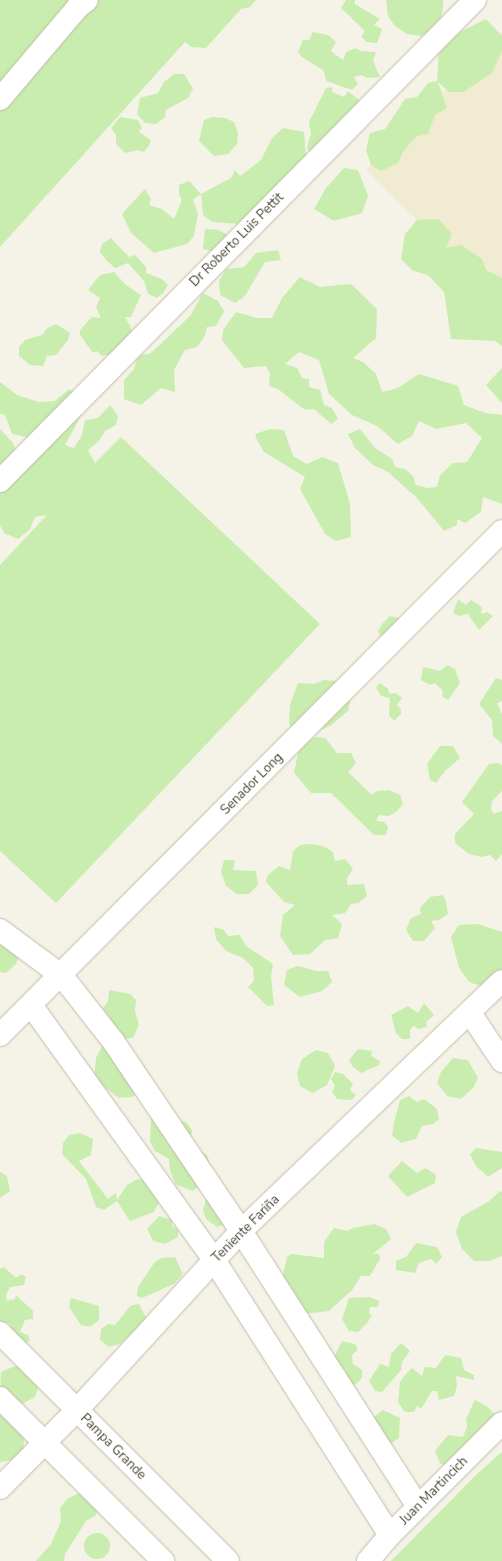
<!DOCTYPE html>
<html>
<head>
<meta charset="utf-8">
<style>
  body { margin:0 }
  #map { position:relative; width:502px; height:1561px; overflow:hidden; background:#f5f3e8; font-family:"Nunito Sans",sans-serif }
  div>[style] { position:absolute }
  .education>* { inset:0; background:#f0ebd1 }
  .green>* { inset:0; background:#c8edae }
  .round { border-radius:50% }
  .roads { filter:drop-shadow(0 0 1px #c2bdaa) drop-shadow(0 0 1px #c2bdaa) }
  .minor>* { height:22px; margin:-11px; padding:0 11px; transform-origin:11px; border-radius:11px; background:#fff }
  span { translate:-50% -50%; white-space:nowrap; text-align:center; line-height:1.15; -webkit-text-stroke:3px #fff; paint-order:stroke }
  .street-label { font-size:13px; color:#4a4536 }
</style>
</head>
<body>
<div id="map">
  <div class="education">
    <div style="clip-path:polygon(502px 32px,502px 304px,366px 170px)"></div>
  </div>
  <div class="green">
    <div style="clip-path:polygon(0 0,256px 0,250px 7px,241px 9px,206px 48px,191px 47px,185px 42px,0 247px)"></div>
    <div style="clip-path:polygon(346px 0,355px 0,355px 4px,380px 19px,374px 25px,382px 29px,377px 43px,367px 42px,361px 37px,365px 31px,341px 8px)"></div>
    <div style="clip-path:polygon(386px 0,443px 0,443px 6px,441px 17px,434px 29px,421px 36px,407px 34px,395px 26px,388px 16px)"></div>
    <div style="clip-path:polygon(486px 19px,502px 36px,502px 51px,492px 73px,463px 92px,449px 92px,438px 82px,447px 108px,435px 115px,428px 134px,417px 136px,404px 150px,398px 163px,381px 171px,371px 165px,366px 150px,370px 133px,385px 129px,405px 99px,417px 97px,428px 83px,437px 81px,439px 51px,460px 32px)"></div>
    <div style="clip-path:polygon(313px 32px,328px 35px,336px 42px,331px 51px,343px 60px,346px 52px,356px 48px,361px 51px,376px 52px,373px 61px,380px 77px,367px 78px,361px 75px,354px 77px,358px 84px,352px 90px,326px 81px,324px 71px,302px 57px,298px 52px,303px 40px,309px 40px)"></div>
    <div style="clip-path:polygon(174px 74px,184px 74px,193px 89px,188px 98px,166px 110px,165px 117px,156px 124px,145px 123px,137px 114px,140px 98px,158px 93px,164px 82px)"></div>
    <div style="clip-path:polygon(332px 87px,332px 92px,344px 97px,348px 91px,365px 105px,311px 156px,307px 147px,311px 134px,309px 122px,326px 88px)"></div>
    <div style="clip-path:polygon(120px 117px,138px 120px,142px 128px,139px 132px,151px 140px,149px 146px,144px 152px,138px 150px,125px 153px,116px 144px,116px 135px,111px 128px)"></div>
    <div style="clip-path:polygon(212px 117px,225px 118px,234px 122px,238px 133px,237px 144px,228px 154px,214px 156px,199px 141px,204px 120px)"></div>
    <div style="clip-path:polygon(283px 128px,304px 132px,306px 157px,238px 224px,212px 222px,203px 215px,201px 194px,193px 200px,198px 214px,194px 236px,187px 244px,154px 253px,131px 233px,122px 214px,145px 189px,151px 199px,149px 205px,162px 209px,174px 219px,182px 200px,179px 195px,179px 185px,189px 181px,201px 194px,231px 178px,235px 170px,240px 176px,261px 160px,272px 138px)"></div>
    <div style="clip-path:polygon(344px 168px,358px 170px,368px 196px,362px 213px,334px 221px,314px 209px,326px 188px)"></div>
    <div style="clip-path:polygon(438px 219px,452px 234px,446px 248px,461px 245px,482px 259px,486px 270px,502px 278px,502px 346px,495px 341px,451px 339px,444px 292px,429px 276px,412px 270px,401px 259px,405px 234px,417px 220px)"></div>
    <div style="clip-path:polygon(205px 229px,219px 230px,231px 237px,218px 253px,203px 249px)"></div>
    <div style="clip-path:polygon(111px 238px,129px 257px,135px 255px,146px 267px,146px 273px,162px 279px,168px 285px,163px 293px,157px 298px,148px 294px,144px 281px,128px 263px,115px 268px,107px 261px,100px 252px,102px 244px)"></div>
    <div style="clip-path:polygon(278px 250px,281px 260px,265px 262px,245px 296px,235px 303px,220px 295px,219px 281px,226px 269px,244px 267px,256px 253px)"></div>
    <div style="clip-path:polygon(114px 272px,126px 285px,141px 295px,131px 317px,125px 317px,132px 330px,129px 345px,114px 354px,102px 356px,97px 351px,93px 353px,80px 335px,80px 330px,92px 317px,101px 318px,96px 307px,100px 298px,88px 290px,100px 275px)"></div>
    <div style="clip-path:polygon(300px 277px,320px 287px,351px 284px,377px 309px,376px 338px,353px 358px,363px 362px,376px 374px,382px 392px,398px 388px,419px 374px,458px 386px,464px 405px,485px 413px,502px 415px,502px 504px,483px 497px,481px 512px,465px 523px,457px 519px,457px 525px,444px 531px,417px 498px,388px 472px,373px 465px,355px 448px,348px 434px,360px 429px,375px 448px,392px 459px,395px 467px,405px 469px,413px 476px,416px 485px,427px 488px,437px 487px,440px 475px,453px 463px,467px 462px,482px 438px,466px 423px,436px 429px,419px 421px,412px 436px,398px 444px,377px 426px,352px 415px,329px 394px,319px 360px,299px 352px,285px 364px,297px 368px,302px 378px,309px 379px,309px 387px,320px 390px,324px 405px,332px 408px,338px 419px,331px 424px,314px 409px,305px 410px,278px 389px,269px 386px,270px 374px,266px 366px,244px 368px,222px 340px,223px 330px,236px 312px,257px 318px,272px 318px,282px 298px)"></div>
    <div style="clip-path:polygon(203px 293px,218px 301px,224px 311px,216px 326px,207px 327px,205px 336px,197px 347px,185px 350px,174px 370px,175px 392px,161px 388px,141px 405px,124px 399px,124px 380px,134px 369px,138px 356px,151px 353px,190px 316px)"></div>
    <div style="clip-path:polygon(56px 324px,70px 333px,68px 340px,56px 355px,47px 356px,43px 366px,30px 365px,19px 356px,19px 347px,25px 340px,42px 335px,47px 328px)"></div>
    <div style="clip-path:polygon(502px 368px,502px 403px,486px 385px)"></div>
    <div style="clip-path:polygon(0 382px,17px 395px,39px 402px,55px 401px,69px 389px,72px 391px,86px 389px,91px 398px,65px 445px,74px 448px,82px 435px,85px 420px,98px 418px,110px 405px,118px 416px,116px 425px,105px 431px,99px 441px,88px 450px,95px 463px,121px 437px,320px 624px,56px 903px,0 851px,0 565px,47px 515px,35px 517px,30px 529px,18px 539px,4px 533px,0 525px,0 429px,13px 443px,17px 454px,42px 440px,12px 434px,5px 415px,0 414px)"></div>
    <div style="clip-path:polygon(270px 429px,284px 430px,293px 456px,307px 464px,322px 457px,338px 463px,350px 504px,351px 537px,336px 541px,325px 534px,300px 489px,305px 477px,264px 452px,257px 440px,255px 434px)"></div>
    <div style="clip-path:polygon(458px 599px,466px 605px,471px 600px,482px 607px,481px 614px,487px 612px,493px 616px,479px 630px,468px 614px,459px 616px,453px 613px)"></div>
    <div style="clip-path:polygon(408px 614px,385px 646px,378px 631px,382px 624px,390px 616px,399px 618px)"></div>
    <div style="clip-path:polygon(447px 665px,455px 669px,460px 683px,448px 700px,442px 696px,443px 691px,435px 683px,430px 685px,421px 680px,423px 667px,440px 671px)"></div>
    <div style="clip-path:polygon(496px 678px,502px 680px,502px 701px,497px 703px,502px 714px,502px 744px,493px 736px,492px 720px,479px 704px)"></div>
    <div style="clip-path:polygon(324px 680px,337px 681px,351px 698px,348px 711px,330px 726px,306px 736px,296px 736px,289px 723px,290px 705px,298px 683px,314px 684px)"></div>
    <div style="clip-path:polygon(380px 683px,388px 689px,390px 694px,396px 693px,402px 698px,397px 705px,401px 709px,401px 714px,394px 721px,389px 715px,390px 698px,381px 696px,376px 687px)"></div>
    <div style="clip-path:polygon(317px 737px,325px 738px,337px 753px,351px 753px,356px 763px,348px 772px,372px 795px,377px 791px,389px 790px,400px 795px,403px 804px,396px 812px,389px 816px,379px 815px,376px 821px,384px 822px,388px 827px,386px 835px,374px 835px,331px 793px,311px 793px,294px 773px,298px 753px,304px 741px)"></div>
    <div style="clip-path:polygon(440px 746px,453px 746px,460px 758px,445px 771px,436px 783px,430px 780px,427px 764px)"></div>
    <div style="clip-path:polygon(497px 763px,502px 765px,502px 791px,492px 801px,491px 808px,493px 814px,502px 811px,502px 854px,496px 861px,490px 855px,482px 857px,469px 854px,455px 843px,455px 834px,474px 814px,462px 802px,489px 764px)"></div>
    <div style="clip-path:polygon(310px 844px,323px 846px,333px 852px,335px 861px,345px 859px,353px 869px,347px 878px,347px 885px,364px 884px,367px 896px,358px 903px,351px 904px,345px 913px,332px 915px,342px 924px,338px 938px,325px 940px,310px 954px,293px 955px,280px 936px,283px 915px,295px 905px,284px 902px,266px 882px,267px 876px,279px 866px,290px 870px,293px 851px,300px 845px)"></div>
    <div style="clip-path:polygon(224px 860px,235px 860px,233px 870px,256px 871px,258px 885px,249px 894px,237px 894px,226px 886px,221px 872px)"></div>
    <div style="clip-path:polygon(443px 895px,446px 901px,448px 914px,439px 920px,431px 921px,435px 928px,424px 941px,413px 941px,406px 930px,411px 918px,421px 914px,420px 908px,430px 897px)"></div>
    <div style="clip-path:polygon(477px 924px,502px 932px,502px 982px,490px 989px,469px 982px,459px 968px,451px 937px,459px 925px)"></div>
    <div style="clip-path:polygon(214px 927px,224px 930px,228px 936px,240px 935px,246px 946px,273px 964px,271px 977px,274px 1005px,267px 1006px,248px 987px,254px 981px,253px 968px,243px 958px,226px 951px,216px 939px)"></div>
    <div style="clip-path:polygon(0 940px,21px 949px,16px 964px,6px 973px,0 972px)"></div>
    <div style="clip-path:polygon(298px 966px,316px 971px,328px 971px,332px 982px,322px 991px,300px 997px,284px 985px,287px 970px)"></div>
    <div style="clip-path:polygon(109px 990px,130px 994px,136px 1000px,135px 1011px,139px 1025px,133px 1038px,122px 1039px,103px 1008px,108px 1001px)"></div>
    <div style="clip-path:polygon(424px 1003px,434px 1015px,426px 1022px,427px 1027px,418px 1029px,414px 1026px,410px 1030px,410px 1039px,402px 1039px,396px 1033px,391px 1015px,408px 1006px,418px 1013px)"></div>
    <div style="clip-path:polygon(105px 1040px,131px 1063px,145px 1066px,145px 1087px,132px 1097px,119px 1098px,94px 1079px,96px 1058px)"></div>
    <div style="clip-path:polygon(358px 1049px,372px 1051px,371px 1056px,380px 1061px,379px 1065px,361px 1073px,353px 1067px,349px 1060px)"></div>
    <div style="clip-path:polygon(316px 1050px,328px 1053px,335px 1066px,327px 1085px,313px 1093px,300px 1086px,297px 1074px,302px 1059px)"></div>
    <div style="clip-path:polygon(453px 1058px,468px 1060px,478px 1078px,473px 1088px,461px 1099px,447px 1096px,437px 1083px,441px 1072px)"></div>
    <div style="clip-path:polygon(335px 1072px,343px 1074px,353px 1084px,350px 1090px,356px 1095px,352px 1100px,337px 1099px,332px 1092px,335px 1086px,331px 1079px)"></div>
    <div style="clip-path:polygon(409px 1096px,417px 1102px,424px 1099px,437px 1109px,439px 1119px,433px 1124px,422px 1126px,416px 1139px,401px 1143px,392px 1135px,394px 1122px,400px 1100px)"></div>
    <div style="clip-path:polygon(151px 1115px,186px 1122px,192px 1130px,191px 1138px,195px 1147px,207px 1155px,211px 1169px,202px 1183px,193px 1191px,175px 1184px,170px 1170px,169px 1159px,155px 1151px,150px 1142px)"></div>
    <div style="clip-path:polygon(80px 1133px,93px 1139px,91px 1155px,79px 1161px,108px 1199px,116px 1193px,117px 1200px,127px 1185px,138px 1179px,152px 1183px,161px 1198px,154px 1212px,130px 1221px,117px 1201px,104px 1210px,96px 1207px,86px 1179px,62px 1154px,63px 1143px,69px 1135px)"></div>
    <div style="clip-path:polygon(476px 1148px,502px 1152px,502px 1168px,488px 1177px,476px 1166px,470px 1154px)"></div>
    <div style="clip-path:polygon(402px 1161px,417px 1173px,426px 1168px,436px 1175px,435px 1183px,407px 1197px,388px 1176px)"></div>
    <div style="clip-path:polygon(0 1172px,7px 1176px,10px 1191px,0 1198px)"></div>
    <div style="clip-path:polygon(500px 1191px,502px 1192px,502px 1256px,489px 1261px,474px 1261px,462px 1249px,456px 1232px,461px 1217px,488px 1202px)"></div>
    <div style="clip-path:polygon(217px 1192px,235px 1222px,217px 1227px,206px 1219px,203px 1210px,206px 1199px)"></div>
    <div style="clip-path:polygon(159px 1216px,172px 1220px,172px 1226px,178px 1230px,178px 1237px,165px 1244px,153px 1241px,147px 1229px)"></div>
    <div style="clip-path:polygon(374px 1224px,386px 1229px,391px 1239px,373px 1254px,379px 1254px,380px 1259px,370px 1276px,361px 1276px,352px 1290px,329px 1311px,295px 1315px,281px 1284px,287px 1257px,292px 1254px,324px 1258px,324px 1242px,334px 1228px,347px 1231px,353px 1228px)"></div>
    <div style="clip-path:polygon(416px 1243px,437px 1247px,442px 1257px,436px 1264px,431px 1259px,419px 1263px,415px 1273px,396px 1270px,396px 1261px,406px 1257px)"></div>
    <div style="clip-path:polygon(175px 1257px,183px 1274px,174px 1284px,142px 1298px,137px 1296px,138px 1287px,154px 1263px,161px 1258px)"></div>
    <div style="clip-path:polygon(4px 1267px,16px 1278px,22px 1274px,26px 1277px,24px 1285px,10px 1287px,6px 1295px,7px 1301px,15px 1299px,16px 1295px,33px 1311px,33px 1319px,25px 1320px,20px 1332px,28px 1335px,30px 1341px,23px 1345px,15px 1338px,10px 1324px,0 1321px,0 1269px)"></div>
    <div style="clip-path:polygon(369px 1297px,379px 1301px,378px 1307px,370px 1307px,369px 1314px,372px 1315px,368px 1322px,358px 1332px,349px 1331px,342px 1319px,349px 1298px)"></div>
    <div style="clip-path:polygon(71px 1298px,99px 1306px,99px 1320px,90px 1327px,81px 1325px,69px 1307px)"></div>
    <div style="clip-path:polygon(139px 1304px,147px 1320px,120px 1344px,109px 1347px,100px 1340px,101px 1329px,108px 1324px,115px 1325px,130px 1306px)"></div>
    <div style="clip-path:polygon(342px 1341px,355px 1344px,358px 1350px,352px 1355px,353px 1364px,362px 1370px,362px 1378px,355px 1385px,347px 1381px,346px 1371px,333px 1359px)"></div>
    <div style="clip-path:polygon(401px 1343px,410px 1351px,402px 1362px,401px 1370px,382px 1392px,375px 1391px,369px 1381px,380px 1364px,389px 1367px,391px 1354px)"></div>
    <div style="clip-path:polygon(445px 1355px,461px 1358px,464px 1370px,474px 1375px,474px 1380px,456px 1376px,457px 1386px,454px 1396px,439px 1400px,437px 1391px,432px 1391px,421px 1409px,417px 1406px,414px 1412px,405px 1412px,398px 1402px,400px 1382px,404px 1376px,412px 1368px,422px 1376px,425px 1367px,436px 1368px)"></div>
    <div style="clip-path:polygon(15px 1366px,27px 1367px,40px 1381px,35px 1397px,20px 1405px,175px 1561px,164px 1561px,0 1398px,1px 1372px)"></div>
    <div style="clip-path:polygon(0 1400px,13px 1413px,24px 1440px,23px 1458px,0 1462px)"></div>
    <div style="clip-path:polygon(475px 1400px,488px 1407px,502px 1423px,454px 1471px,440px 1463px,435px 1451px,448px 1435px,463px 1437px,467px 1427px,466px 1419px)"></div>
    <div style="clip-path:polygon(383px 1410px,400px 1418px,399px 1438px,389px 1445px,371px 1419px)"></div>
    <div style="clip-path:polygon(502px 1452px,502px 1561px,391px 1561px,477px 1474px)"></div>
    <div style="clip-path:polygon(90px 1489px,99px 1507px,95px 1516px,86px 1521px,65px 1554px,64px 1561px,36px 1561px,51px 1544px,61px 1521px,60px 1508px,68px 1498px)"></div>
    <div class="round" style="left:84px;top:1533px;width:26px;height:26px"></div>
  </div>
  <div class="roads">
    <div class="minor">
      <div style="left:0;top:99px;width:121px;rotate:-49.7deg"></div>
      <div style="left:78px;top:7px;width:11px;rotate:-38deg"></div>
      <div style="left:0;top:481px;width:676px;rotate:-45.36deg"></div>
      <div style="left:0;top:930px;width:77px;rotate:36.6deg"></div>
      <div style="left:62px;top:976px;width:83px;rotate:51.9deg"></div>
      <div style="left:113px;top:1041px;width:229px;rotate:56deg"></div>
      <div style="left:241px;top:1231px;width:328px;rotate:57.3deg"></div>
      <div style="left:31px;top:1005px;width:314px;rotate:54.3deg"></div>
      <div style="left:214px;top:1260px;width:326px;rotate:57.4deg"></div>
      <div style="left:470px;top:1013px;width:58px;rotate:56.3deg"></div>
      <div style="left:0;top:1035px;width:711px;rotate:-45.11deg"></div>
      <div style="left:0;top:1333px;width:322px;rotate:45deg"></div>
      <div style="left:0;top:1398px;width:231px;rotate:45deg"></div>
      <div style="left:0;top:1488px;width:108px;rotate:-45.4deg"></div>
      <div style="left:76px;top:1411px;width:244px;rotate:-47.5deg"></div>
      <div style="left:241px;top:1231px;width:361px;rotate:-43.8deg"></div>
      <div style="left:368px;top:1561px;width:34px;rotate:-50deg"></div>
      <div style="left:390px;top:1535px;width:158px;rotate:-45deg"></div>
    </div>
  </div>
  <div class="street-label">
    <span style="left:237px;top:240px;rotate:-45deg">Dr Roberto Luis Pettit</span>
    <span style="left:252px;top:784px;rotate:-45deg">Senador Long</span>
    <span style="left:246px;top:1229px;rotate:-45deg">Teniente Fariña</span>
    <span style="left:113px;top:1447px;rotate:45deg">Pampa Grande</span>
    <span style="left:434px;top:1491px;rotate:-45deg">Juan Martincich</span>
  </div>
</div>
</body>
</html>
